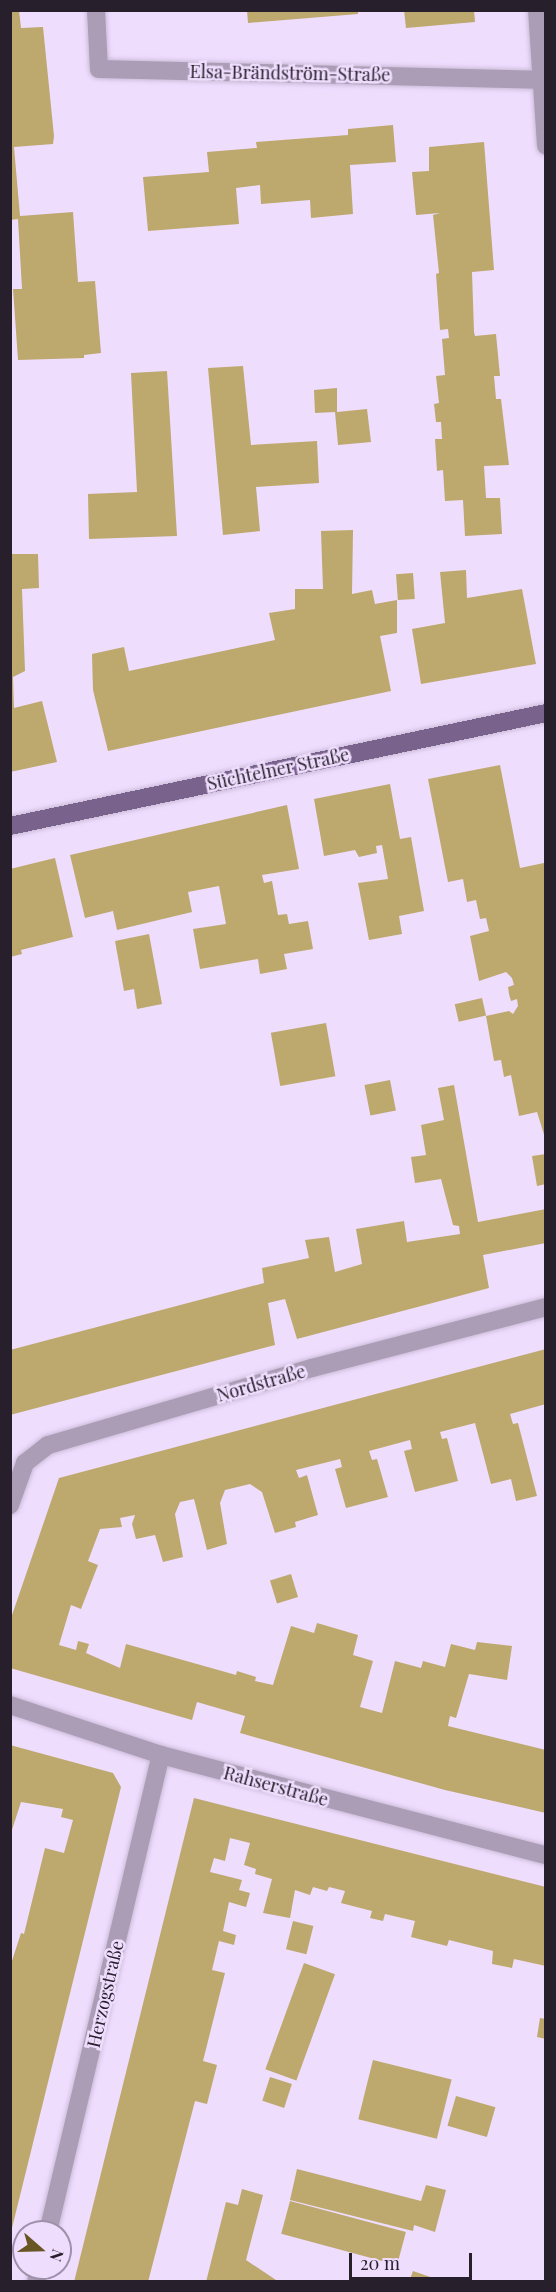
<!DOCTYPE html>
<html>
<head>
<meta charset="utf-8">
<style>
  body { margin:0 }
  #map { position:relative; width:556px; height:2292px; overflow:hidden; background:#efddfe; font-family:"Playfair Display",serif }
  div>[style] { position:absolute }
  .building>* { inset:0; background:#bda86d; transform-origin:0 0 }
  .roads { filter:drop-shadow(0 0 2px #cbbbd8) drop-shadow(0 0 2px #cbbbd8) }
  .minor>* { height:18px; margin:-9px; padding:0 9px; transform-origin:9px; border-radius:9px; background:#aa9db5 }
  .major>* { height:18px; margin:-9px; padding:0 9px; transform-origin:9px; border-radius:9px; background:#79628b }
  span { translate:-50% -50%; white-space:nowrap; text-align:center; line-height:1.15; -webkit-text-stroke:5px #efddfe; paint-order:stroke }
  .street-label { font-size:18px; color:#27202c }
  .frame { position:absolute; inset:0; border:12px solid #27202c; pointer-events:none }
  .north { position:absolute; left:12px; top:2220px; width:60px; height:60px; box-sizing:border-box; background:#efddfe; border:2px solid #9f91aa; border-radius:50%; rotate:110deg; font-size:16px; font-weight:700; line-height:24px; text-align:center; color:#27202c }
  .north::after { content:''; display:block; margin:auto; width:21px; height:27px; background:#675624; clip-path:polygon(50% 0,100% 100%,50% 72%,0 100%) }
  .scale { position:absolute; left:349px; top:2253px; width:123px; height:27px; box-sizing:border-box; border:3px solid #27202c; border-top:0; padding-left:8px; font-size:18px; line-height:21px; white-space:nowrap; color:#27202c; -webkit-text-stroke:4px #efddfe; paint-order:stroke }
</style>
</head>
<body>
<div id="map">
  <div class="building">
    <div style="clip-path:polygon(10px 10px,19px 10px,21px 28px,43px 27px,54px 136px,53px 144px,14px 147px,20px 216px,73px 212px,78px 282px,95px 281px,101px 353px,84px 355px,84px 358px,18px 360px,13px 289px,22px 289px,18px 219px,10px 220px)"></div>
    <div style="clip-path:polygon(247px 10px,358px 10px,358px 14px,248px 23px)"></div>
    <div style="clip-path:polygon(404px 10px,474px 10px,475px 22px,406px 28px)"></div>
    <div style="clip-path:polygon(393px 125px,396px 162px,350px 165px,353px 214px,311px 218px,310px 200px,261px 204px,260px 185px,236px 188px,239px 224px,148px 231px,143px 177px,209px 172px,207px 152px,257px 148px,256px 142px,348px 135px,348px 129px)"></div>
    <div style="clip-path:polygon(484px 142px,494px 270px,472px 272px,474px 332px,475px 336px,496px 334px,500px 376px,494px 376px,496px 399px,501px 399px,509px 465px,484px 466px,486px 498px,500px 498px,502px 534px,465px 536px,463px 500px,445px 501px,443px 470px,437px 471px,435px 439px,442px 439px,441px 422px,436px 422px,434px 404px,439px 403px,436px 376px,445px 375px,442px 339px,449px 338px,448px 329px,440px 330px,436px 274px,439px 273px,433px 215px,440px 213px,416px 215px,412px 172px,429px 171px,429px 147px)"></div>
    <div style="clip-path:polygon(243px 366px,251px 445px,317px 441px,319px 483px,256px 487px,260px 531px,223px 535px,208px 368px)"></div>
    <div style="clip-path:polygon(167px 371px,177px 536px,89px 539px,88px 494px,137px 492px,131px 373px)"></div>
    <div style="clip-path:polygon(337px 388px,337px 412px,367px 409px,371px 442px,338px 445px,335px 412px,315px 413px,314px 390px)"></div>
    <div style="clip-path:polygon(353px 530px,352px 594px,372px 590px,375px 604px,397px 600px,397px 633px,380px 636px,391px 691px,108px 751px,93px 690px,92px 654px,124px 647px,129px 671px,275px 640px,269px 613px,295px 609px,295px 589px,323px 589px,321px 531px)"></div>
    <div style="clip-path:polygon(10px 554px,38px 554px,39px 588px,22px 589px,25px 671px,13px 677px,14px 708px,42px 701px,57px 762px,10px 772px)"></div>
    <div style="clip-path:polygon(466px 570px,467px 598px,522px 589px,536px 664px,421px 684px,412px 629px,445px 623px,440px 572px)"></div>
    <div style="left:413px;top:573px;width:26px;height:17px;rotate:86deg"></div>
    <div style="clip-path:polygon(500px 765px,520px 868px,544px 863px,546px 872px,546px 1141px,537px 1112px,519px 1116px,511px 1075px,504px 1077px,501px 1060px,494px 1061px,486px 1016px,509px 1011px,513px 1014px,518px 1006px,517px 999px,511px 1001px,509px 994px,508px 987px,514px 985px,512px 978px,506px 972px,479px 981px,470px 936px,489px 931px,486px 918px,480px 919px,476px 900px,467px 902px,463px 879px,448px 882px,428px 779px)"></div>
    <div style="clip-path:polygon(390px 784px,400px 839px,411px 837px,424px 911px,399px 916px,402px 934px,369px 940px,358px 883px,388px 879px,382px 845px,376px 846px,377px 853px,359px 857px,355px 850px,324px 856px,314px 799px)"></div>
    <div style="clip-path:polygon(287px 805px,299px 869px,262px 875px,264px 883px,272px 881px,278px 915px,287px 914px,289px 924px,308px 921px,313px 949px,284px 954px,287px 969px,260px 974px,258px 959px,200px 969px,193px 929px,226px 924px,219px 886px,188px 892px,192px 912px,117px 930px,113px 911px,85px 918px,70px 855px)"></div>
    <div style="clip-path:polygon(55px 858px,73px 937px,21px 950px,22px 954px,10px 957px,10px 869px)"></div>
    <div style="clip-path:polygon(149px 934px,162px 1004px,137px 1009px,134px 989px,124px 991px,115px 941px)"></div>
    <div style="left:482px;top:998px;width:18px;height:28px;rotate:77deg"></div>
    <div style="left:326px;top:1023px;width:54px;height:56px;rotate:80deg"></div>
    <div style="left:390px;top:1080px;width:31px;height:26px;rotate:79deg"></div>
    <div style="clip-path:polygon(454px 1085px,478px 1222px,546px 1209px,546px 1243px,483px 1255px,489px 1288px,297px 1339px,285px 1299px,268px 1303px,275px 1345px,10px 1415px,10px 1350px,264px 1283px,262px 1268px,309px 1258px,305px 1240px,329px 1237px,335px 1272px,362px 1264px,356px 1229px,404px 1221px,407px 1242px,460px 1234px,459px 1226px,453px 1225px,441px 1179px,415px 1183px,411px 1157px,426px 1155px,421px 1125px,444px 1120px,438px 1088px)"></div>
    <div style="clip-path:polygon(546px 1154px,546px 1184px,537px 1186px,532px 1156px)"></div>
    <div style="clip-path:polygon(546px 1349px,546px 1404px,510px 1414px,513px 1424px,518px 1423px,537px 1496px,516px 1501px,511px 1479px,491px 1484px,475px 1423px,440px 1432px,442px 1439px,447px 1438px,458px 1481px,415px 1492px,404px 1451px,412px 1449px,410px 1440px,369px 1451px,372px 1460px,377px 1459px,388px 1497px,346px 1508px,335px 1469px,342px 1467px,340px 1459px,296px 1470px,299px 1478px,307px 1475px,318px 1515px,295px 1522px,296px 1527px,275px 1533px,262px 1492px,250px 1484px,225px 1490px,220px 1503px,227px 1544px,207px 1550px,194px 1499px,180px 1502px,175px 1514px,183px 1557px,163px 1562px,155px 1535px,136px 1539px,132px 1524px,135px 1515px,120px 1518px,122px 1527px,100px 1529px,88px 1561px,98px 1565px,81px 1609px,71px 1605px,59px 1645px,76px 1650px,78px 1641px,89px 1644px,86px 1653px,120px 1668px,126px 1644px,236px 1675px,237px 1671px,256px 1677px,255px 1681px,273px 1685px,291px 1626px,314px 1633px,317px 1623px,358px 1635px,353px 1655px,373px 1661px,360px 1707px,382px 1713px,395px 1661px,421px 1668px,423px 1661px,445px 1667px,451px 1644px,475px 1650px,477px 1642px,512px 1646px,507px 1680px,469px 1674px,456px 1718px,450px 1716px,448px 1726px,546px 1750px,546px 1813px,445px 1790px,240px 1733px,245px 1716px,197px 1702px,192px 1720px,10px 1668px,10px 1621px,59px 1478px)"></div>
    <div style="left:291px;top:1574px;width:24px;height:22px;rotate:73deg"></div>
    <div style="clip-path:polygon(10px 1745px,113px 1773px,121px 1787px,11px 2232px,10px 1967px,21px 1933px,24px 1934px,45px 1848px,64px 1853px,73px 1820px,61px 1817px,63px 1809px,21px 1802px,10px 1836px)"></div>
    <div style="clip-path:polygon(194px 1798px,546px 1887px,546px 1966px,514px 1959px,512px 1968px,492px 1964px,493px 1951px,449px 1940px,447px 1946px,411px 1937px,415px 1921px,385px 1914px,383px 1921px,370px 1918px,372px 1911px,341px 1903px,345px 1891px,329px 1887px,327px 1891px,313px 1887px,310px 1895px,295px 1890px,290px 1918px,263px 1913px,272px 1879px,255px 1874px,256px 1869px,244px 1865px,250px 1843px,230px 1838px,225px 1861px,214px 1858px,210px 1872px,242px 1880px,239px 1890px,250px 1893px,246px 1907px,229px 1902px,223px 1931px,236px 1935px,234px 1945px,219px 1941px,212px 1970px,225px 1973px,203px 2061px,217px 2065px,207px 2104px,195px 2101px,148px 2282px,74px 2282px)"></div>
    <div style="left:293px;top:1921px;width:21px;height:29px;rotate:14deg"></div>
    <div style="left:304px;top:1963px;width:33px;height:113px;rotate:20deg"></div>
    <div style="clip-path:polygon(540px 2018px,546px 2019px,546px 2039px,537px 2037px)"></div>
    <div style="left:373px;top:2060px;width:81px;height:61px;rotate:14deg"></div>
    <div style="left:270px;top:2077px;width:23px;height:25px;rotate:18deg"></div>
    <div style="left:456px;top:2096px;width:41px;height:31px;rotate:16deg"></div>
    <div style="clip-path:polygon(297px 2169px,421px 2201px,426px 2185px,446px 2190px,435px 2232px,414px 2225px,413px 2231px,290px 2200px)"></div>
    <div style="clip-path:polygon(242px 2189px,263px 2195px,246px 2260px,279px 2282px,206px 2282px,226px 2202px,238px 2205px)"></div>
    <div style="left:290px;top:2201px;width:120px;height:34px;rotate:15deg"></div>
    <div style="clip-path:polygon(413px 2271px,442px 2281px,442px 2282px,409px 2282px)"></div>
  </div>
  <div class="roads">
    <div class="minor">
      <div style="left:96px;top:10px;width:59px;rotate:87.1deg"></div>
      <div style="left:99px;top:69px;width:440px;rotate:1.4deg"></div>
      <div style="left:537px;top:10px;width:136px;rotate:86.2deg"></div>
      <div style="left:10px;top:1505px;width:45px;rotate:-70.3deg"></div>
      <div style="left:25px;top:1463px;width:29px;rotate:-38deg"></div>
      <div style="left:48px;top:1445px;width:275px;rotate:-16.3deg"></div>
      <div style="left:312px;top:1368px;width:242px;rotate:-14.6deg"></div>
      <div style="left:10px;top:1705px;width:159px;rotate:18.3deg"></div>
      <div style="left:161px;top:1755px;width:398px;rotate:14.6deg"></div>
      <div style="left:48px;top:2232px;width:490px;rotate:-76.7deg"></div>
      <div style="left:36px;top:2282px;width:15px;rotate:-74deg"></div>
    </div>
    <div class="major">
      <div style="left:10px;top:826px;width:548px;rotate:-11.9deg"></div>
    </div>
  </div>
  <div class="street-label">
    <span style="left:290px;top:73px;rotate:1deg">Elsa-Brändström-Straße</span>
    <span style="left:278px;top:769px;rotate:-12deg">Süchtelner Straße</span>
    <span style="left:261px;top:1383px;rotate:-16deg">Nordstraße</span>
    <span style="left:276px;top:1786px;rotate:15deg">Rahserstraße</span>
    <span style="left:105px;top:1994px;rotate:-77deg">Herzogstraße</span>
  </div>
  <div class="frame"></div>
  <div class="north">N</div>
  <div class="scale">20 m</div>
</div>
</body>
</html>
